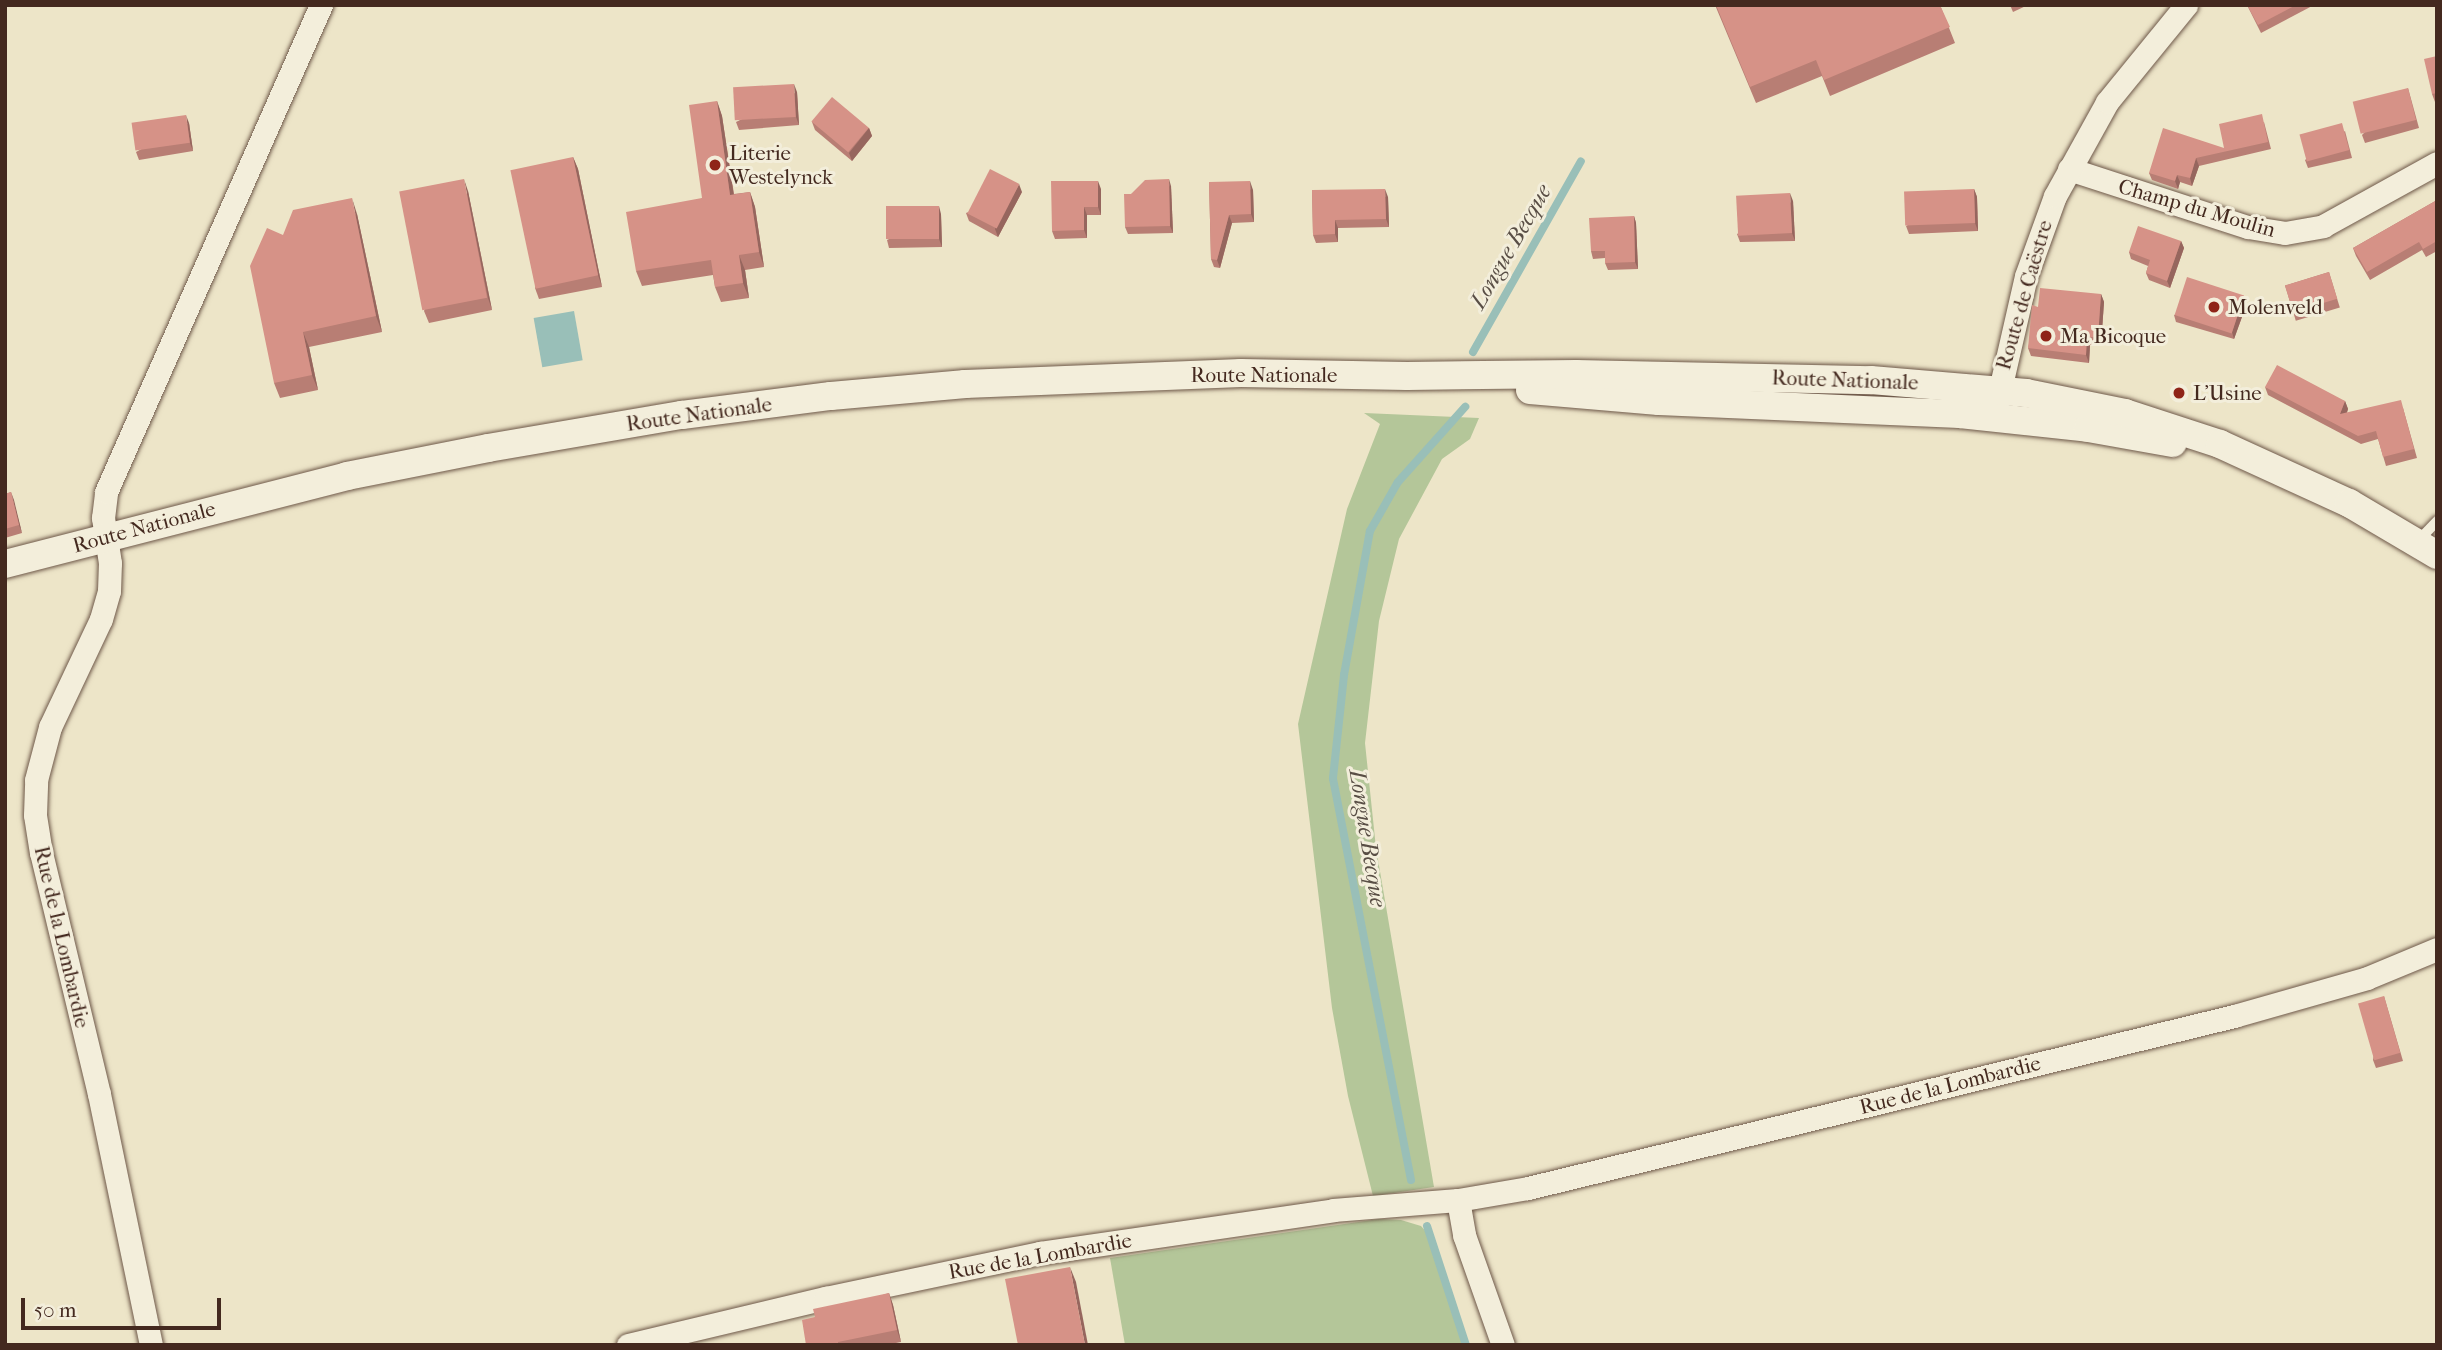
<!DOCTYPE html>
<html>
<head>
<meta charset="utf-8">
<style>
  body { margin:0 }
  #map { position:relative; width:2442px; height:1350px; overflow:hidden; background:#ede5c8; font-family:"IM FELL French Canon",serif }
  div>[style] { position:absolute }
  .green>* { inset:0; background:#b4c699 }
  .water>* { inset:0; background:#99bfb8; transform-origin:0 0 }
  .stream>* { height:8px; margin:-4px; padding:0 4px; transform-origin:4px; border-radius:4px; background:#99bfb8 }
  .roads { filter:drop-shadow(0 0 2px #6e5849) drop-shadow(0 0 2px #6e5849) }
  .service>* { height:10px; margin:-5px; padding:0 5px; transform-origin:5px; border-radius:5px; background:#f3eedb }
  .minor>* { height:23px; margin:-11.5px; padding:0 11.5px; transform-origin:11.5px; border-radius:11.5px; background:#f3eedb }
  .tertiary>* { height:28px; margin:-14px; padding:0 14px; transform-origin:14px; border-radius:14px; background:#f3eedb }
  .wall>* { inset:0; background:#b87e74; transform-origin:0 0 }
  .shaded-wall>* { inset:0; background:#96665e }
  .building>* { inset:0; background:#d69287; transform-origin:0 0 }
  .dots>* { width:19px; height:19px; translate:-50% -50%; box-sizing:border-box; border:4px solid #f3eedb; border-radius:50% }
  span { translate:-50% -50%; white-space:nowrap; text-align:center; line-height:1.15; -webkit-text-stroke:6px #f3eedb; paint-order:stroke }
  .poi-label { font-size:21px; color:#44291f }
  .left { translate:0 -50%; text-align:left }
  .street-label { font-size:21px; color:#44291f }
  .water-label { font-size:23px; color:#594e45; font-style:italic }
  .frame { position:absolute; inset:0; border:7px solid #44291f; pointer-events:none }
  .scale { position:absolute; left:21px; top:1298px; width:200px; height:32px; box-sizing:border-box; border:4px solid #44291f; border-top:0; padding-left:9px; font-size:21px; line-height:24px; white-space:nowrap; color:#44291f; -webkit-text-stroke:5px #f3eedb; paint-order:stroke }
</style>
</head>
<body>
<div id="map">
  <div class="green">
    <div style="clip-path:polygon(1364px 413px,1479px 418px,1470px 439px,1442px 459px,1399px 539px,1379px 621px,1365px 743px,1376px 848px,1434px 1187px,1373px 1196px,1348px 1096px,1332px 1008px,1298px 724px,1347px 509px,1380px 424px)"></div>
    <div style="clip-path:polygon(1379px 1219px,1401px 1220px,1421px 1226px,1435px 1242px,1465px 1345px,1125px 1345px,1110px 1258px)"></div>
  </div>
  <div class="water">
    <div style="left:574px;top:311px;width:50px;height:41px;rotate:80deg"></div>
  </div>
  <div class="stream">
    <div style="left:1473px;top:352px;width:219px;rotate:-60.5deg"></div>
    <div style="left:1411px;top:1180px;width:409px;rotate:-101deg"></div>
    <div style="left:1333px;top:778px;width:104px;rotate:-83.9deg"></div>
    <div style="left:1344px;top:675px;width:146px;rotate:-79.8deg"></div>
    <div style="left:1370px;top:531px;width:56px;rotate:-60.3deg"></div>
    <div style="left:1398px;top:482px;width:101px;rotate:-48.2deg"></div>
    <div style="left:1427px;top:1226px;width:125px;rotate:71.9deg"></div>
  </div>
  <div class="roads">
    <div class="service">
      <div style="left:2417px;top:542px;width:29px;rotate:-46deg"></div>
    </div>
    <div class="minor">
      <div style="left:2069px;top:169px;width:188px;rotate:18deg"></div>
      <div style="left:2248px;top:227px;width:37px;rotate:9deg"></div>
      <div style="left:2285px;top:233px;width:39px;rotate:-10deg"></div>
      <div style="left:2323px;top:226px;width:130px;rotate:-28.9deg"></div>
      <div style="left:1996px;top:407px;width:134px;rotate:-77.1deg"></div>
      <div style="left:2026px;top:276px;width:85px;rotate:-70.1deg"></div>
      <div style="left:2055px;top:196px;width:107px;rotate:-61deg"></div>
      <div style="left:2107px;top:102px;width:125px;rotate:-50.8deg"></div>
      <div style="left:1458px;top:1200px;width:36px;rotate:80deg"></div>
      <div style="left:1464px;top:1235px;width:117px;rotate:70.5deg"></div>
      <div style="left:151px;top:1345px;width:256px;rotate:-101.7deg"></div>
      <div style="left:99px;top:1094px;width:248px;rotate:-103.5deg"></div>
      <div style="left:41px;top:853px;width:38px;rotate:-99deg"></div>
      <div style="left:35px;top:815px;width:35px;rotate:-88deg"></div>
      <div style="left:36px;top:780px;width:55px;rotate:-75.2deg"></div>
      <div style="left:50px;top:727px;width:119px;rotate:-64.7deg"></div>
      <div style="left:101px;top:619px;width:29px;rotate:-74deg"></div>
      <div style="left:109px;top:591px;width:28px;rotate:-88deg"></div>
      <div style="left:110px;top:563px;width:46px;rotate:-98.8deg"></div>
      <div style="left:103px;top:518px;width:26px;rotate:-83deg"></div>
      <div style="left:106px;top:492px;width:532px;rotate:-66.18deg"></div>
      <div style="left:628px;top:1345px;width:204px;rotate:-13.4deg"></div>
      <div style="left:826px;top:1298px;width:219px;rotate:-11.9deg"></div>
      <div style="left:1040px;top:1253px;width:296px;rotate:-8.3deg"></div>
      <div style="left:1333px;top:1210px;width:125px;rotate:-4.6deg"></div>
      <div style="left:1458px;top:1200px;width:71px;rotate:-9.7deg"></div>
      <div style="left:1528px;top:1188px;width:727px;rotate:-13.69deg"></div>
      <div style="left:2234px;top:1016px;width:138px;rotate:-15.9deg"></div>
      <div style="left:2367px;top:978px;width:76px;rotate:-22.5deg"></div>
    </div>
    <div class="tertiary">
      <div style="left:1530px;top:390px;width:129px;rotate:4.9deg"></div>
      <div style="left:1659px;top:401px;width:301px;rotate:2.5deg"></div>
      <div style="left:1960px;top:414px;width:129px;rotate:6.2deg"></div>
      <div style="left:2088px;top:428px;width:86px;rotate:10deg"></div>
      <div style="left:5px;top:564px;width:353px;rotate:-14.4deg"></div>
      <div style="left:347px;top:476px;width:144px;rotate:-11.2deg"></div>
      <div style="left:488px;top:448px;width:197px;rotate:-9.7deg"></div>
      <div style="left:682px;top:415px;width:150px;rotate:-7.3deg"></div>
      <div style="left:831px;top:396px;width:135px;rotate:-5.1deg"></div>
      <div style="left:965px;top:384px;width:276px;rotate:-2.3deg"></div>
      <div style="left:1241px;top:373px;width:166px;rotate:1deg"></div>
      <div style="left:1407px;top:376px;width:169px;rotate:-0.7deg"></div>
      <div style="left:1576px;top:374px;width:295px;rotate:1.2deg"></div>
      <div style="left:1871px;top:380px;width:156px;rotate:4.8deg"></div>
      <div style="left:2026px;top:393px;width:101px;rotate:11.4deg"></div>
      <div style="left:2125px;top:413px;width:100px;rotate:18.1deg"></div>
      <div style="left:2220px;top:444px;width:142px;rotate:24.6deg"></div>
      <div style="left:2349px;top:503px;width:102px;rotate:30.6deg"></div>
    </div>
  </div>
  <div class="wall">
    <div style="clip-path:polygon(1715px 5px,1940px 5px,1955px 43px,1830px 96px,1822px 76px,1756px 103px)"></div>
    <div style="clip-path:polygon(2010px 5px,2028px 5px,2013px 12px)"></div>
    <div style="clip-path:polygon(2247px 5px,2314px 5px,2261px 33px)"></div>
    <div style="clip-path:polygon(2437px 56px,2437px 102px,2435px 102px,2432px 94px)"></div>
    <div style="clip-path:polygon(2408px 88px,2419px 128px,2365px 143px,2362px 135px)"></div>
    <div style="clip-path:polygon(797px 92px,799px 125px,739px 130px,736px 122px)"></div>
    <div style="clip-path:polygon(717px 101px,722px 116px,734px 194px,750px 192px,755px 207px,764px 267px,745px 270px,749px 298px,721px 302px,715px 287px,713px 275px,642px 286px,636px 271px,702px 198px)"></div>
    <div style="clip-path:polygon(812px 122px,869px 128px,872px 136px,852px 161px,815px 130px)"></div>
    <div style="clip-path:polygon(2264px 122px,2271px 149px,2199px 166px,2192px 186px,2180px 182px,2178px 189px,2152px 180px,2149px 173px,2224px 148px)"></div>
    <div style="clip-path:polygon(189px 123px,193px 151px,139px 160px,136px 152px)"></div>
    <div style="clip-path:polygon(2345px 131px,2352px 158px,2308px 168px,2305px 160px)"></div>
    <div style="clip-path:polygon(573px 157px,578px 169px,602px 287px,539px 299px,535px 288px)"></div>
    <div style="clip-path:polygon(1209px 182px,1253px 190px,1254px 222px,1232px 223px,1220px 268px,1214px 267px,1211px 259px)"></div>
    <div style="clip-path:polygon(1171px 186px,1173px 233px,1128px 234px,1125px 227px,1131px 194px)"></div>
    <div style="clip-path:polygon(1101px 189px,1101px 215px,1087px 215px,1087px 238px,1055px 239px,1052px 231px)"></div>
    <div style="clip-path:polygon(1974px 189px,1977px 197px,1978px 231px,1909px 234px,1906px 226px)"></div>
    <div style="clip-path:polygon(1312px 190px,1388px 197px,1389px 227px,1338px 228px,1338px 242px,1316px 243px,1313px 235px)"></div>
    <div style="clip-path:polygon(468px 191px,492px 310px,429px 323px,424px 311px)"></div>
    <div style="clip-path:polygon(1022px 192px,998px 237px,969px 221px,966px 213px)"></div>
    <div style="clip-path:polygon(2437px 200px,2437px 251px,2426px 257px,2422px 250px,2370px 280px,2356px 256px,2353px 248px)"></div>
    <div style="clip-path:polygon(1793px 201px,1795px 241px,1740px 242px,1737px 234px)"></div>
    <div style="clip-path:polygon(357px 214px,382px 332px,309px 347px,318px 390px,280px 398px,274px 383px,283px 235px)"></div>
    <div style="clip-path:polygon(941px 214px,942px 247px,889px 248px,887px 240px)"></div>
    <div style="clip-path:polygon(1634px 216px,1636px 223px,1638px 269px,1608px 270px,1605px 263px,1605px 258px,1593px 259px,1591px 251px)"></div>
    <div style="clip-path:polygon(2181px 241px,2184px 248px,2170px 288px,2149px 280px,2146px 273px,2148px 266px,2131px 259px,2129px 252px)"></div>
    <div style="left:2329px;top:272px;width:37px;height:46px;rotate:73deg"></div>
    <div style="clip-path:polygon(2101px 294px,2104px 302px,2101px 345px,2090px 345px,2089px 363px,2031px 356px,2028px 348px,2038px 307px)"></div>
    <div style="clip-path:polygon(2244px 296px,2247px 303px,2234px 339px,2176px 322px,2174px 315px)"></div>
    <div style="clip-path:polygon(2265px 387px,2345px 401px,2348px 409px,2347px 413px,2403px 408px,2417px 458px,2386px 466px,2378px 439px,2361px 444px,2268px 395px)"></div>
    <div style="clip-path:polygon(11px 492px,22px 533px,5px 538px,5px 494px)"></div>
    <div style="clip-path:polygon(2384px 996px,2403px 1061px,2376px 1068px,2373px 1060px)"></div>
    <div style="clip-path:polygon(889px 1293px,893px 1305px,901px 1342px,886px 1345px,806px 1345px,815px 1317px)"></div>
  </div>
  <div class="shaded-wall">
    <div style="clip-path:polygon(794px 84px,797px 92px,799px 125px,796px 117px)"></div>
    <div style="clip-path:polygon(717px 101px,722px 116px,736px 210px,730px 195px)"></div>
    <div style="clip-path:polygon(186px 115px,189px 123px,193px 151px,190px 143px)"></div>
    <div style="clip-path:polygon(869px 128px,872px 136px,852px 161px,849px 153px)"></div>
    <div style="clip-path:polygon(573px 157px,578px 169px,602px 287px,598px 275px)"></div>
    <div style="clip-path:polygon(2196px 158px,2199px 166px,2192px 186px,2190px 178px)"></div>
    <div style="clip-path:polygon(2177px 175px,2180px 182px,2178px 189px,2175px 181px)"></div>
    <div style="clip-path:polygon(464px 179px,468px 191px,492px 310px,488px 298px)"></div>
    <div style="clip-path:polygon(1169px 179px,1171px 186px,1173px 233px,1170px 226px)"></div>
    <div style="clip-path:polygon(1098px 181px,1101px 189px,1101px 215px,1098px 207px)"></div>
    <div style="clip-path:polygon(1250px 181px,1253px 190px,1254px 222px,1251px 214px)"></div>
    <div style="clip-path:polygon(1019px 184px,1022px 192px,998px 237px,995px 229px)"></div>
    <div style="clip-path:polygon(1385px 189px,1388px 197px,1389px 227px,1386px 219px)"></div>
    <div style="clip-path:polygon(1974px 189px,1977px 197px,1978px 231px,1975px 223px)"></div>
    <div style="clip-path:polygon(750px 192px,755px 207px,764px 267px,759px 252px)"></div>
    <div style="clip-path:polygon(1790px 193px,1793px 201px,1795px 241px,1792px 233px)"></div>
    <div style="clip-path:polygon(352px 198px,357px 214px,382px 332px,376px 316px)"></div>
    <div style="clip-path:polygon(939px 206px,941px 214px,942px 247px,939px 239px)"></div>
    <div style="clip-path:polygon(1084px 207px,1087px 215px,1087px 238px,1084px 230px)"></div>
    <div style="clip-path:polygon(1229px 215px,1232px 223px,1220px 268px,1217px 260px)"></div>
    <div style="clip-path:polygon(1634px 216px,1636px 223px,1638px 269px,1635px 262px)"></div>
    <div style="clip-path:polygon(1335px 220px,1338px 228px,1338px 242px,1335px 234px)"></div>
    <div style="clip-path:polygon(2181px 241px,2184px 248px,2170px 288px,2167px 281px)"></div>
    <div style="clip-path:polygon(739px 255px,745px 270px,749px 298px,743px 283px)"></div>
    <div style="clip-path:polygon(2101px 294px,2104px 302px,2101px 345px,2098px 337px)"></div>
    <div style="clip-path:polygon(2244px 296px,2247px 303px,2234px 339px,2232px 332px)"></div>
    <div style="clip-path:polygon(303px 332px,309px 347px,318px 390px,312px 375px)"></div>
    <div style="clip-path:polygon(2087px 337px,2090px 345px,2089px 363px,2086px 355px)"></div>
    <div style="clip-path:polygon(2345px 401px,2348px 409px,2343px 422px,2340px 414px)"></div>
    <div style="clip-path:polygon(11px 492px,14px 500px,22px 533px,19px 525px)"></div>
    <div style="clip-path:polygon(1070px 1267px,1076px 1282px,1088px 1345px,1085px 1345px)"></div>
    <div style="clip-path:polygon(889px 1293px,893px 1305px,901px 1342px,897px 1330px)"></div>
  </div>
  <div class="building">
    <div style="clip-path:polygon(1716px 5px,1940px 5px,1950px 27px,1824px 80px,1816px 60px,1750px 87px)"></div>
    <div style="clip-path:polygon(2247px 5px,2296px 5px,2258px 25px)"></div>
    <div style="clip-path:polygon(2437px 56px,2437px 93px,2432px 94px,2424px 59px)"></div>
    <div style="left:794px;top:84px;width:33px;height:61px;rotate:87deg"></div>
    <div style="left:2408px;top:88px;width:33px;height:57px;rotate:76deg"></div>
    <div style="left:832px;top:97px;width:48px;height:32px;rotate:40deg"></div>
    <div style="clip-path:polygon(717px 101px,730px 195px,750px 192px,759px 252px,739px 255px,743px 283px,715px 287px,711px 260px,636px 271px,626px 212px,702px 198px,689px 105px)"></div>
    <div style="clip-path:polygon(2262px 114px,2268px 142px,2196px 158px,2190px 178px,2177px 175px,2175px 181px,2149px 173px,2163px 128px,2224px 148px,2219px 124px)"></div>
    <div style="left:186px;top:115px;width:28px;height:55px;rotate:82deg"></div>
    <div style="left:2342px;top:123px;width:28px;height:44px;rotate:75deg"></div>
    <div style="left:573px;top:157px;width:121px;height:64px;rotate:78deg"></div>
    <div style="left:990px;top:169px;width:33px;height:50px;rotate:27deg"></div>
    <div style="left:464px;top:179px;width:121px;height:66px;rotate:79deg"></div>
    <div style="clip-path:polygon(1169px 179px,1170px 226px,1125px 227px,1124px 194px,1131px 194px,1145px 180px)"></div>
    <div style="clip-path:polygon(1051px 181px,1098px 181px,1098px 207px,1084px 207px,1084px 230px,1052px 231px)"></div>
    <div style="clip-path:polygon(1250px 181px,1251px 214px,1229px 215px,1217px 260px,1211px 259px,1209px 182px)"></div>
    <div style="clip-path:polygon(1385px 189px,1386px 219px,1335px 220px,1335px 234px,1313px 235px,1312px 190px)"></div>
    <div style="left:1974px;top:189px;width:34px;height:70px;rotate:88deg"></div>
    <div style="left:1790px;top:193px;width:40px;height:54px;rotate:87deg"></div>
    <div style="clip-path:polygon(352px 198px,376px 316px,303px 332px,312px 375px,274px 383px,250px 266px,267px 228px,283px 235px,293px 210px)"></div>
    <div style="clip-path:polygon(2437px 200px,2437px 241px,2423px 249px,2419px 242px,2367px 272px,2353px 248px)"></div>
    <div style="left:939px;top:206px;width:33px;height:53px;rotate:90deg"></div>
    <div style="clip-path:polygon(1634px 216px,1635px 262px,1605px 263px,1605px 251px,1591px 251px,1589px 218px)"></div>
    <div style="clip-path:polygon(2138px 226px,2181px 241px,2167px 281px,2146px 273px,2150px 260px,2129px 252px)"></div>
    <div style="left:2329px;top:272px;width:28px;height:46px;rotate:73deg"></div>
    <div style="left:2187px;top:277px;width:60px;height:40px;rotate:18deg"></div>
    <div style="clip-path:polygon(2040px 288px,2101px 294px,2098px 337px,2087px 337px,2086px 355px,2028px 348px,2032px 305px,2038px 307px)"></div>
    <div style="clip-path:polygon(2277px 365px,2345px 401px,2340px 414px,2401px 400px,2414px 449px,2383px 457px,2376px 431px,2358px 436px,2265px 387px)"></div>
    <div style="clip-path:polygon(11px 492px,19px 525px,5px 529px,5px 494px)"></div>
    <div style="left:2384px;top:996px;width:59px;height:27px;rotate:74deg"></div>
    <div style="clip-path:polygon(1070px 1267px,1085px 1345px,1018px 1345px,1005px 1279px)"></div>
    <div style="clip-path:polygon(889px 1293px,897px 1330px,838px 1342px,838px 1345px,806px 1345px,802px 1320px,815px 1317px,813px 1309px)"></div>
  </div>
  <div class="dots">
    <div style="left:715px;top:165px;background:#8f2418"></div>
    <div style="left:2214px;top:307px;background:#8f2418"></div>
    <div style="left:2046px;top:336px;background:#8f2418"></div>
    <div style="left:2179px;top:393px;background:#8f2418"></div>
  </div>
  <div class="poi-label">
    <span class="left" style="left:729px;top:165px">Literie<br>Westelynck</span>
    <span class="left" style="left:2228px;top:307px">Molenveld</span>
    <span class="left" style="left:2060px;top:336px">Ma Bicoque</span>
    <span class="left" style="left:2193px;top:393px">L'Usine</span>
  </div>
  <div class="street-label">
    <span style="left:2197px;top:208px;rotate:16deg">Champ du Moulin</span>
    <span style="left:2024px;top:295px;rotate:-74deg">Route de Caëstre</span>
    <span style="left:1264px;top:375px">Route Nationale</span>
    <span style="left:1845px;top:380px;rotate:2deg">Route Nationale</span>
    <span style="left:699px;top:414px;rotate:-8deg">Route Nationale</span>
    <span style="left:144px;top:527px;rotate:-15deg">Route Nationale</span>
    <span style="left:62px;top:937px;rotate:77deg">Rue de la Lombardie</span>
    <span style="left:1950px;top:1085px;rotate:-14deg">Rue de la Lombardie</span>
    <span style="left:1040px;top:1256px;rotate:-10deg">Rue de la Lombardie</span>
  </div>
  <div class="water-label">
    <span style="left:1511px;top:247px;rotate:-60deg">Longue Becque</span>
    <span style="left:1367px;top:838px;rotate:81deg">Longue Becque</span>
  </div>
  <div class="frame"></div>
  <div class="scale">50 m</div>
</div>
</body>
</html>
